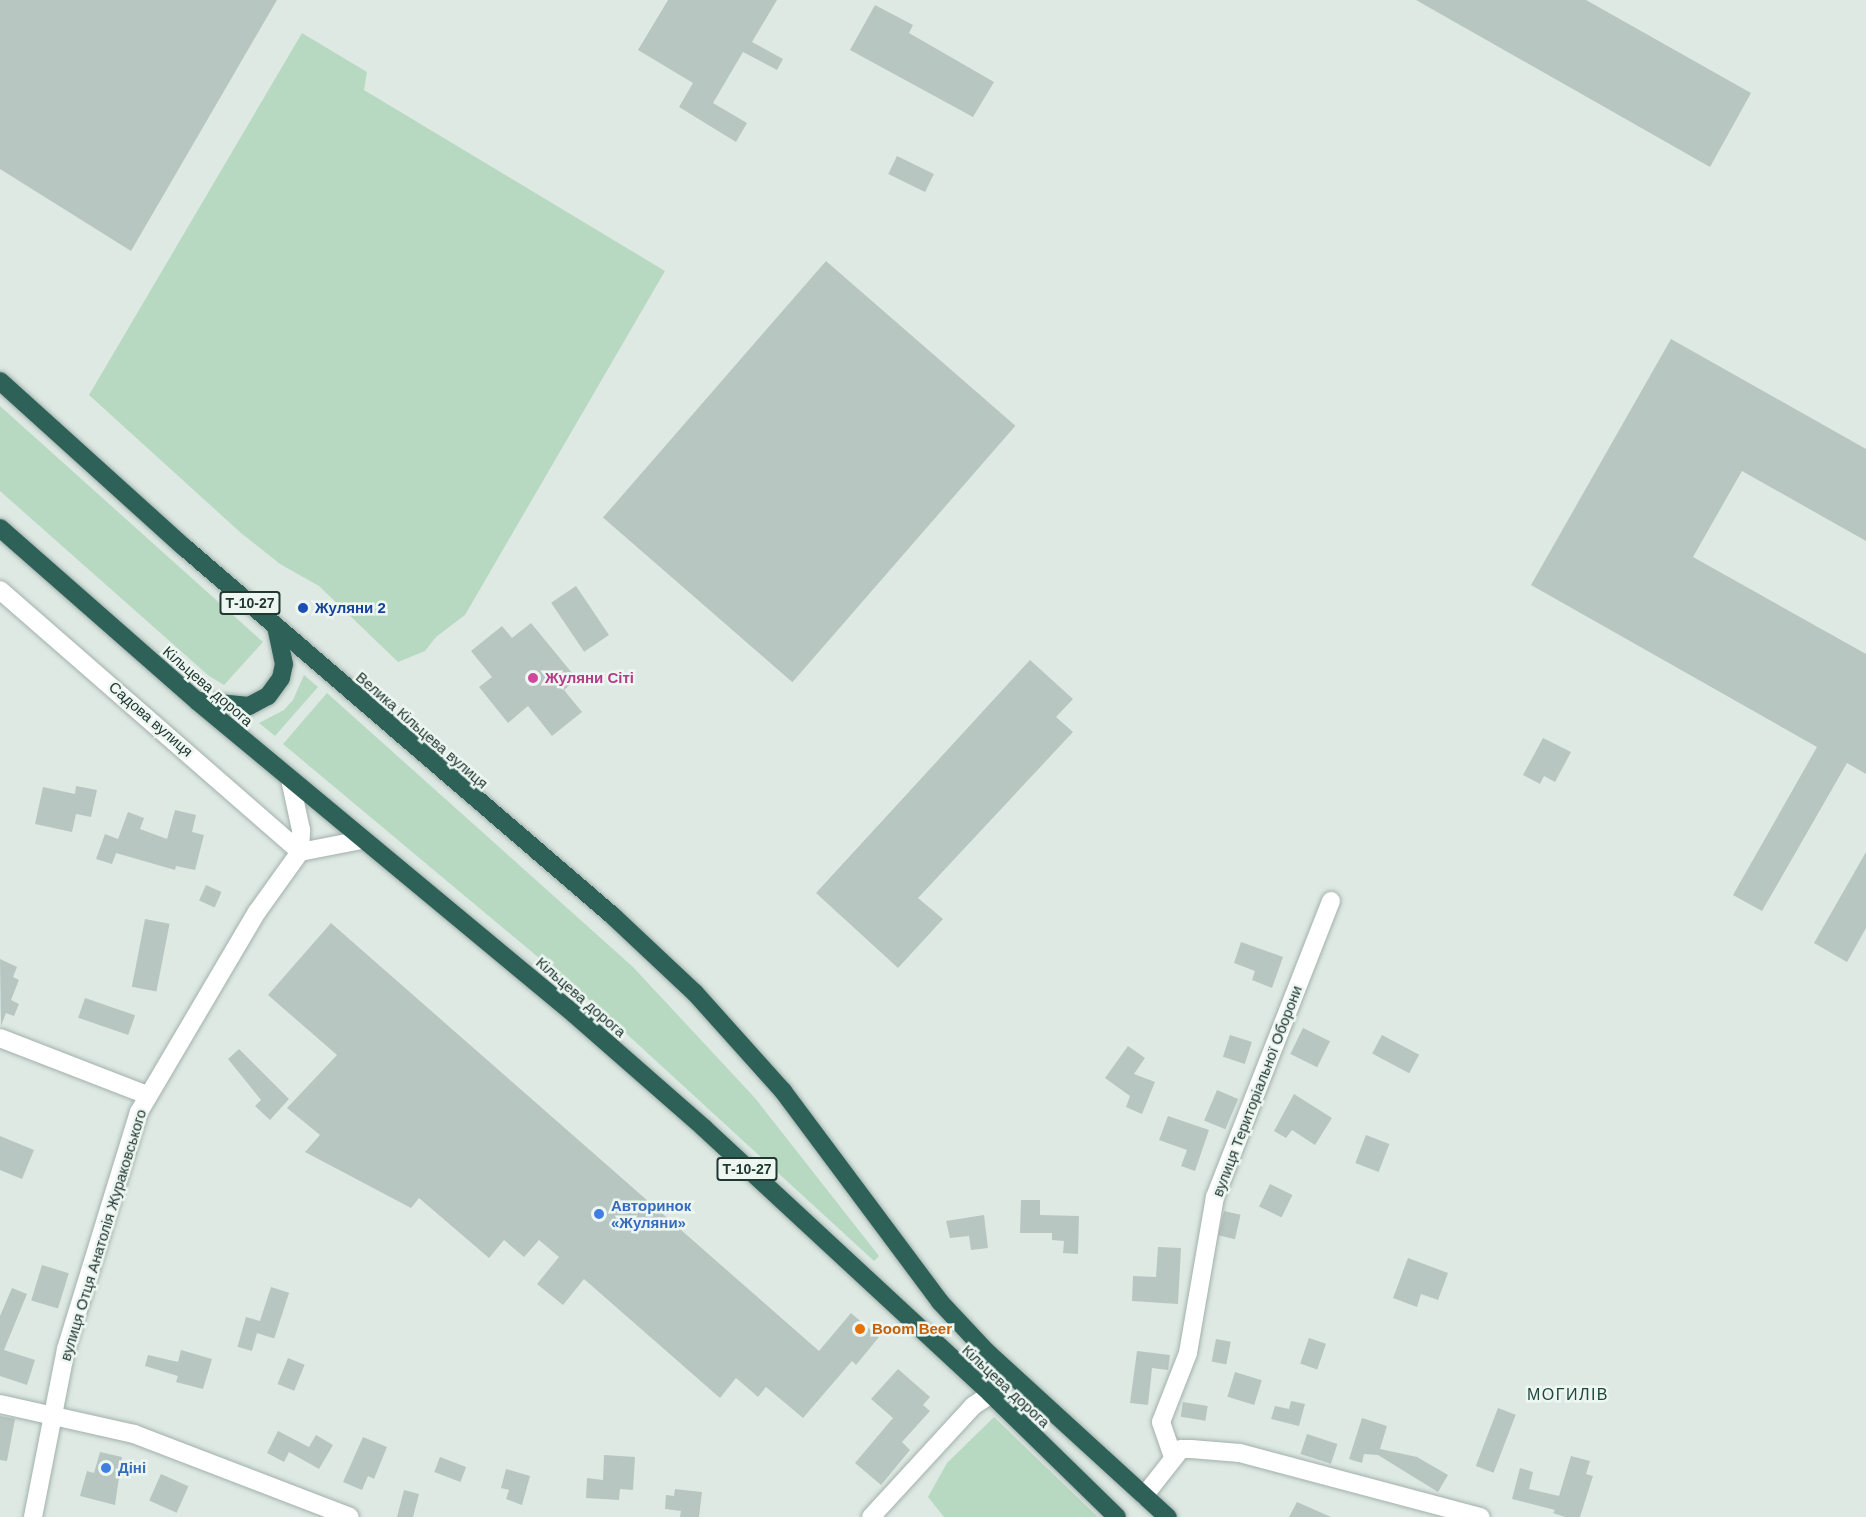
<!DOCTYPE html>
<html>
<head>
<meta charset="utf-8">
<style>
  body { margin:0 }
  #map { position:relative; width:1866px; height:1517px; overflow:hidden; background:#dee9e4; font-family:Helvetica,sans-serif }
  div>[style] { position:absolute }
  .green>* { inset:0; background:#b8d9c1 }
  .building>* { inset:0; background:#b7c6c0; transform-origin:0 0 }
  .roads { filter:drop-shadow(0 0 2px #a2b0ab) drop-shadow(0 0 2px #a2b0ab) }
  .minor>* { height:18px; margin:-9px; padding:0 9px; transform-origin:9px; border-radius:9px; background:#fff }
  .highway>* { height:18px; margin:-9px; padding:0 9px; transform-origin:9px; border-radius:9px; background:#2e6258 }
  .dots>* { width:16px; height:16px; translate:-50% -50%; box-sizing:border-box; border:3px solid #eef6f2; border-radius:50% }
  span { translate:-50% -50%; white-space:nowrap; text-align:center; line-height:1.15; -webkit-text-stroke:5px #eef6f2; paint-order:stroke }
  .shield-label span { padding:2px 4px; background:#eef6f2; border:2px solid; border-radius:4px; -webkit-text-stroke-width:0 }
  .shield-label { font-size:14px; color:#213832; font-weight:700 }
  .transit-label { font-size:15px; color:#164399; font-weight:700 }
  .left { translate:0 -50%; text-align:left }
  .hotel-label { font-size:15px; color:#b23c85; font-weight:700 }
  .street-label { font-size:15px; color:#213832 }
  .shop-label { font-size:15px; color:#366cbe; font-weight:700 }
  .food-label { font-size:15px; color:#c56008; font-weight:700 }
  .neighbourhood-label { font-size:16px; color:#1e483e; letter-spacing:1.5px }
</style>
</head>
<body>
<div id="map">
  <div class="green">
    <div style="clip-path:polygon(302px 33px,367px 72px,364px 90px,665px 271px,465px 615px,436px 637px,425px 651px,398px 662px,319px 586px,280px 564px,241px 533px,89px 395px)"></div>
    <div style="clip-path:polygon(0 406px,263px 642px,224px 685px,209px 676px,0 491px)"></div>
    <div style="clip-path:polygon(304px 675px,318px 687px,275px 736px,259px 723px,284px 710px,293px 700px)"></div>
    <div style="clip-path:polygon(327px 693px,633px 967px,755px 1098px,879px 1256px,874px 1261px,593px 1003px,283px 744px)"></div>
    <div style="clip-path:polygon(994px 1417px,1098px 1517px,944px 1517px,928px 1497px,947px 1463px)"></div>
  </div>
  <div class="building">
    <div style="clip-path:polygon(0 0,277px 0,131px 251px,0 169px)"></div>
    <div style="clip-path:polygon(668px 0,777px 0,752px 42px,783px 59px,777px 70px,743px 52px,713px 103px,747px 123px,736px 142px,679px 107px,693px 83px,638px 50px)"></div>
    <div style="clip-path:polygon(1416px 0,1586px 0,1751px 93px,1710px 167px)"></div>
    <div style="clip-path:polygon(875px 5px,913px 25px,909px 33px,994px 82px,973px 117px,850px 50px)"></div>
    <div style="left:897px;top:156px;width:41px;height:20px;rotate:26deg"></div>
    <div style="left:826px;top:261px;width:251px;height:340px;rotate:41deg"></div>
    <div style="clip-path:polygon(1671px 339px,1866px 449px,1866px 541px,1742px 471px,1693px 557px,1866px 654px,1866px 774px,1847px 763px,1762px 911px,1733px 895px,1817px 747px,1531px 585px)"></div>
    <div style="left:576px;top:586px;width:59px;height:30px;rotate:56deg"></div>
    <div style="clip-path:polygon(531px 623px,577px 679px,564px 690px,582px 712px,552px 736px,528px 706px,508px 723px,479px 687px,492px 677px,471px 651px,502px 626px,512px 638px)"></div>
    <div style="clip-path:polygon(1030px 660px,1073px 699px,1056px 717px,1073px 732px,918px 898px,943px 919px,898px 968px,816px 893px)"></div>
    <div style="clip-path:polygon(1543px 738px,1571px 752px,1555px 782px,1544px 776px,1540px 784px,1523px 775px)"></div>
    <div style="clip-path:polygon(76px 786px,97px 790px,91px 817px,76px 814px,72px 832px,35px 824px,43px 787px,75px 794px)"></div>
    <div style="clip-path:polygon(175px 810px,196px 815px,192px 832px,204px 835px,195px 870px,176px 866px,175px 870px,116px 853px,112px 864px,96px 859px,105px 834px,118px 839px,128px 812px,144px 818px,140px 829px,167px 839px)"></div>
    <div style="clip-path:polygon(1866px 852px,1866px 928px,1847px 962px,1814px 943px)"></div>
    <div style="left:206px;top:885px;width:17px;height:17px;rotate:24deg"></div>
    <div style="left:145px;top:919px;width:25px;height:69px;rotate:11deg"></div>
    <div style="clip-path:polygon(331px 923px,819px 1351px,851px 1313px,879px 1337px,856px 1365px,852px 1361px,803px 1418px,766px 1387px,758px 1397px,736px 1378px,720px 1398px,584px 1279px,563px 1305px,537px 1284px,559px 1257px,539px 1240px,524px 1257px,504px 1240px,489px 1258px,419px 1198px,411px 1208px,305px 1152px,320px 1135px,287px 1108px,337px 1055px,268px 995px)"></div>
    <div style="clip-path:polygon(1241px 942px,1283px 957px,1272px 988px,1252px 980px,1255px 971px,1234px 963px)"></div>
    <div style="clip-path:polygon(0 959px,17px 967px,13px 977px,19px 980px,11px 1000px,19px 1004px,14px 1016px,6px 1013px,1px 1026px)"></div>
    <div style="left:85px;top:998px;width:53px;height:21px;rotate:19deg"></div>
    <div style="left:1303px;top:1028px;width:30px;height:29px;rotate:26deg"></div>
    <div style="left:1230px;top:1035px;width:23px;height:23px;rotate:18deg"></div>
    <div style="left:1382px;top:1035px;width:42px;height:21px;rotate:28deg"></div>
    <div style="clip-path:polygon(1128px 1046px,1145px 1058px,1134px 1074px,1155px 1082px,1142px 1114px,1126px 1107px,1130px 1096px,1105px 1078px)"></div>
    <div style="clip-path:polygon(239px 1049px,289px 1099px,270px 1120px,255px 1106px,261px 1100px,228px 1059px)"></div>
    <div style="left:1217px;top:1090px;width:23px;height:33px;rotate:23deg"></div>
    <div style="clip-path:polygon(1294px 1094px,1332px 1118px,1315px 1145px,1292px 1130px,1286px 1138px,1274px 1131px)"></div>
    <div style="clip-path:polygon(1168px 1116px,1209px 1130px,1195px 1171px,1181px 1166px,1187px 1150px,1159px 1140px)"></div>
    <div style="left:1366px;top:1135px;width:25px;height:30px;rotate:21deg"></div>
    <div style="clip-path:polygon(0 1136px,34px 1150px,22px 1179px,0 1170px)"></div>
    <div style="left:1270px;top:1184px;width:25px;height:25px;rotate:26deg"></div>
    <div style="clip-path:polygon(1021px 1200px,1040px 1200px,1040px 1215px,1079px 1216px,1078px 1254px,1063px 1253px,1064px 1241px,1052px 1240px,1052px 1233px,1020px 1233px)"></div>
    <div style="left:1224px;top:1211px;width:17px;height:25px;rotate:13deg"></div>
    <div style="clip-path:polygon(984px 1215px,988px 1248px,971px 1250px,969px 1236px,950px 1238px,946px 1221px)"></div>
    <div style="clip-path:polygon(1158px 1247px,1181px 1248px,1178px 1304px,1132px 1301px,1133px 1276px,1156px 1277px)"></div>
    <div style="clip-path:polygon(1408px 1258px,1448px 1273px,1438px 1300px,1421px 1294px,1417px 1307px,1393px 1298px)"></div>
    <div style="left:42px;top:1265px;width:28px;height:37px;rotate:17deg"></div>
    <div style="left:271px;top:1287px;width:19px;height:48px;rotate:18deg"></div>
    <div style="clip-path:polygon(12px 1288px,27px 1294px,4px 1350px,35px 1360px,27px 1385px,0 1376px,0 1316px)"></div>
    <div style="left:246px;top:1317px;width:15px;height:31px;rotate:16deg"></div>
    <div style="left:1309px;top:1338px;width:18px;height:27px;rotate:19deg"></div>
    <div style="left:1216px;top:1339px;width:15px;height:23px;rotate:11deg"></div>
    <div style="clip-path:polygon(181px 1350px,212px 1359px,203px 1389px,176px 1382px,178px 1376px,145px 1366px,148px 1355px,178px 1362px)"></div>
    <div style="clip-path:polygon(1137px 1351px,1170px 1355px,1168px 1370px,1152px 1368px,1148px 1405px,1130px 1403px)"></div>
    <div style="left:288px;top:1358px;width:18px;height:28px;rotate:22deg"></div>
    <div style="clip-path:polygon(898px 1369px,930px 1397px,923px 1405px,930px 1411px,902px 1442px,910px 1450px,881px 1485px,855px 1463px,893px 1418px,871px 1399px)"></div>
    <div style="left:1235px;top:1372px;width:28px;height:26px;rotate:17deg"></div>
    <div style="clip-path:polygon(1291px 1401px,1305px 1404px,1299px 1426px,1271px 1419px,1275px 1406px,1289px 1409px)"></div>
    <div style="left:1183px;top:1402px;width:25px;height:15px;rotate:9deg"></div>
    <div style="left:1498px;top:1408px;width:19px;height:62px;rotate:21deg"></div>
    <div style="clip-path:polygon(0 1416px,15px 1419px,7px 1461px,0 1460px)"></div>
    <div style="clip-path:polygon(1362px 1418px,1387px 1426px,1380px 1449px,1417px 1457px,1448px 1475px,1438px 1492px,1378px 1455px,1364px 1454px,1362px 1463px,1349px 1459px)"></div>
    <div style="clip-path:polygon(278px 1431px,309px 1447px,316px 1435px,333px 1445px,319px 1469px,289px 1452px,284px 1462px,267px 1453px)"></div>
    <div style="left:1307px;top:1434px;width:32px;height:21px;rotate:18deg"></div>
    <div style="clip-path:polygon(363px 1437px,387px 1447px,374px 1479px,368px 1476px,362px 1490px,343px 1482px)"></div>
    <div style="clip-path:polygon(100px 1452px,122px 1457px,115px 1505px,80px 1496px,87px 1471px,94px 1473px)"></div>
    <div style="clip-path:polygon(604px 1455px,635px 1457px,633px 1490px,620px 1489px,619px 1500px,586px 1498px,587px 1478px,603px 1480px)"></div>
    <div style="clip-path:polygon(1571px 1456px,1590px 1461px,1586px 1474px,1593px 1476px,1580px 1517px,1565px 1517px,1553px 1513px,1555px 1510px,1512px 1499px,1520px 1468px,1533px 1472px,1529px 1489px,1559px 1496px)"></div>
    <div style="left:440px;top:1457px;width:28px;height:16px;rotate:21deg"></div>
    <div style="clip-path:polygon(506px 1469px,530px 1476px,522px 1505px,506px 1499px,509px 1490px,501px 1488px)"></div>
    <div style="left:161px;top:1474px;width:30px;height:29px;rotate:24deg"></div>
    <div style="clip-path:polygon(675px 1489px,702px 1492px,699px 1517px,680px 1517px,681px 1511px,665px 1509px,666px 1495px,674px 1496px)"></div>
    <div style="clip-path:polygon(404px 1490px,419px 1494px,413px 1517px,397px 1517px)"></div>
    <div style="clip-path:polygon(1297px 1502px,1331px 1517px,1289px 1517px)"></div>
  </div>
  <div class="roads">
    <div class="minor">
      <div style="left:0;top:590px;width:398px;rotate:41.1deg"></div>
      <div style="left:300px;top:852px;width:63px;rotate:-11deg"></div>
      <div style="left:0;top:1038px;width:158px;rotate:21.2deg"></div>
      <div style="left:0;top:1404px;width:137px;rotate:12.6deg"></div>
      <div style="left:134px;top:1434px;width:231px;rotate:21deg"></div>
      <div style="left:1173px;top:1457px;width:37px;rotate:-109deg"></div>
      <div style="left:1161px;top:1422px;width:74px;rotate:-68.6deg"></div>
      <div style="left:1188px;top:1353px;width:158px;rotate:-80.2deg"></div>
      <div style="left:1215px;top:1197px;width:318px;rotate:-68.6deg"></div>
      <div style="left:1144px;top:1496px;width:60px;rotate:-51.8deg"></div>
      <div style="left:1181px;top:1449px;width:10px"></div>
      <div style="left:1191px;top:1449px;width:49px;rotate:4.7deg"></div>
      <div style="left:1240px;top:1453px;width:249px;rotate:14.9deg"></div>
      <div style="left:33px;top:1517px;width:171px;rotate:-78.9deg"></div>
      <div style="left:66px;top:1349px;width:248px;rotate:-72.9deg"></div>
      <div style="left:139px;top:1112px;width:232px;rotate:-59.5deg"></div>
      <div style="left:257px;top:912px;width:74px;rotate:-54.4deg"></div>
      <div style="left:300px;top:852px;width:22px;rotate:-87deg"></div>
      <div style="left:301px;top:830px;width:52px;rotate:-102.2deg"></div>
      <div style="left:871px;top:1517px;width:151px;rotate:-47.4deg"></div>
      <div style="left:973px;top:1406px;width:22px;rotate:-34deg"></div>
    </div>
    <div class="highway">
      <div style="left:0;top:381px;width:248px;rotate:42.1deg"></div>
      <div style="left:184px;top:547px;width:566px;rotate:40.7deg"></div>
      <div style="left:613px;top:916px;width:112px;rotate:43.2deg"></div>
      <div style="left:695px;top:993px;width:132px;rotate:48.1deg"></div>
      <div style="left:783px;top:1091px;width:263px;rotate:53.3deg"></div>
      <div style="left:940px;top:1302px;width:69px;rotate:46.8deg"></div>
      <div style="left:987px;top:1352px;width:245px;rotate:42.4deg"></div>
      <div style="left:0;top:528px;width:262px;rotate:41.3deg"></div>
      <div style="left:197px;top:701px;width:491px;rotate:39.7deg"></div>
      <div style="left:575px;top:1015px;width:171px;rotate:41.2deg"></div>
      <div style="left:704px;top:1128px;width:391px;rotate:42.8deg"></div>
      <div style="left:991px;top:1394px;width:176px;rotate:44.3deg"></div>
      <div style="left:199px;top:701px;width:50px;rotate:5.7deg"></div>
      <div style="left:249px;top:706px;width:21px;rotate:-28deg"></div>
      <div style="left:268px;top:696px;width:22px;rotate:-54deg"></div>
      <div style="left:281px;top:678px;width:14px;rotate:-78deg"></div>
      <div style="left:284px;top:664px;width:38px;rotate:-102deg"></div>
    </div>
  </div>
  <div class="dots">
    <div style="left:303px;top:608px;background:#1a4fb4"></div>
    <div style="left:533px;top:678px;background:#d1479c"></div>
    <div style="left:599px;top:1214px;background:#3f7fe0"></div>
    <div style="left:860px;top:1329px;background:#e8710a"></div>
    <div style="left:106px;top:1468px;background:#3f7fe0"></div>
  </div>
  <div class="shield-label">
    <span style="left:250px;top:603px">Т-10-27</span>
    <span style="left:747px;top:1169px">Т-10-27</span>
  </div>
  <div class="transit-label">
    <span class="left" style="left:315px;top:608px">Жуляни 2</span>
  </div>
  <div class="hotel-label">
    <span class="left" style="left:545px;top:678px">Жуляни Сіті</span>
  </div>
  <div class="street-label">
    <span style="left:208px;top:686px;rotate:41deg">Кільцева дорога</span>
    <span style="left:151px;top:719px;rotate:41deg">Садова вулиця</span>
    <span style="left:422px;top:730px;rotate:41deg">Велика Кільцева вулиця</span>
    <span style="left:581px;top:997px;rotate:41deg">Кільцева дорога</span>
    <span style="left:1257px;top:1091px;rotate:-69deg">вулиця Територіальної Оборони</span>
    <span style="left:103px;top:1235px;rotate:-73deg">вулиця Отця Анатолія Жураковського</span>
    <span style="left:1006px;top:1386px;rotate:43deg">Кільцева дорога</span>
  </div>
  <div class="shop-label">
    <span class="left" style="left:611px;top:1214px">Авторинок<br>«Жуляни»</span>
    <span class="left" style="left:118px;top:1468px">Діні</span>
  </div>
  <div class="food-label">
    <span class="left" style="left:872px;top:1329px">Boom Beer</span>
  </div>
  <div class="neighbourhood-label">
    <span style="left:1568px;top:1395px">МОГИЛІВ</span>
  </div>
</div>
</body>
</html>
